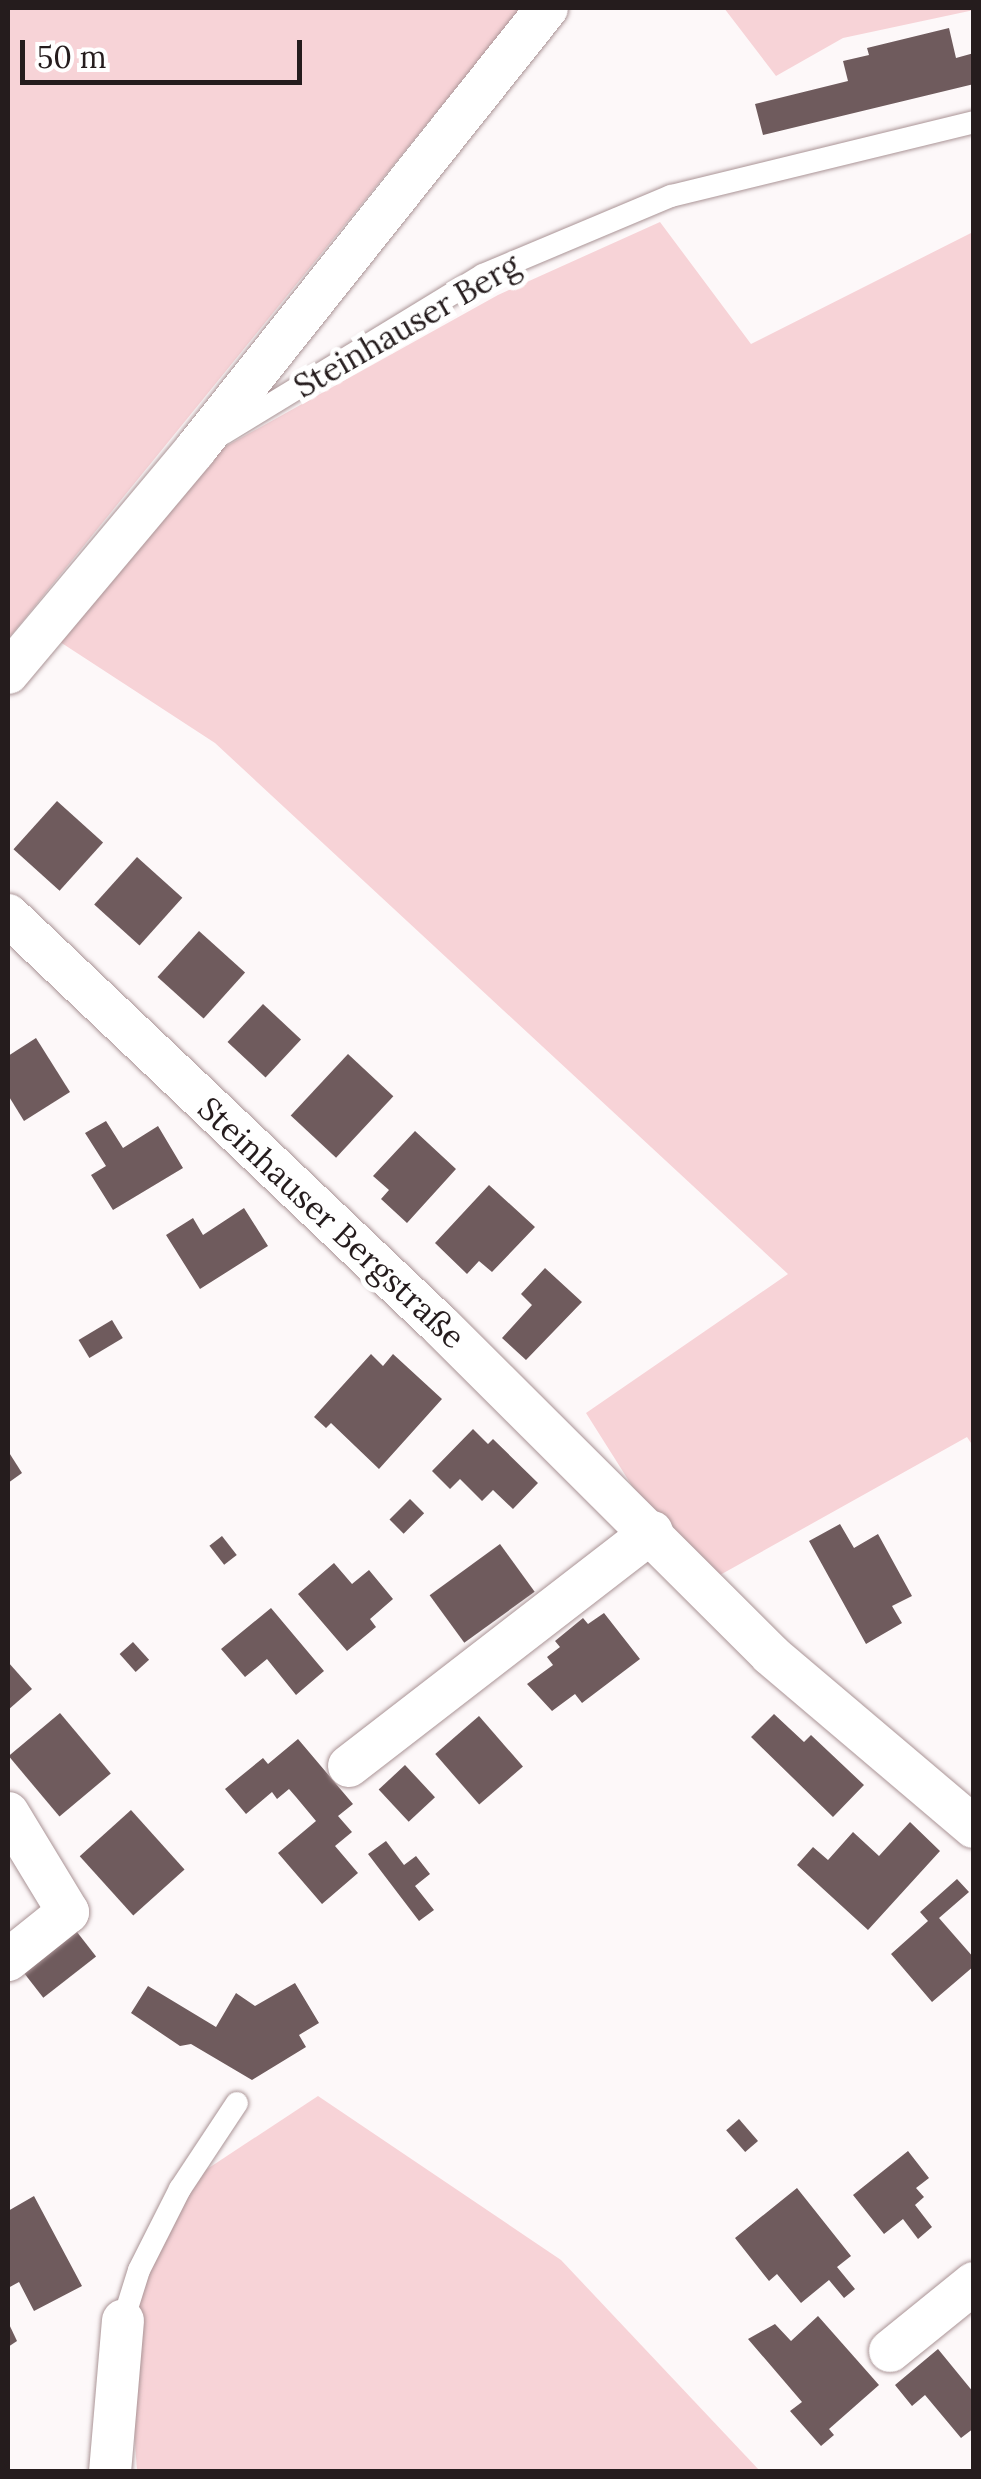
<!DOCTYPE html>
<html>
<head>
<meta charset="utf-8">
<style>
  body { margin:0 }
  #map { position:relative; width:981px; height:2479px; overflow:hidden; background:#fdf8f9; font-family:Lora,serif }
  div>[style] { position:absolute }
  .green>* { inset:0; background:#f7d3d7 }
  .building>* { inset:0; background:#6f5b5d; transform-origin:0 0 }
  .roads { filter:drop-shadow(0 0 2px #aa9496) drop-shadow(0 0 2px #aa9496) }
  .lane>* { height:22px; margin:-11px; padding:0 11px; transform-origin:11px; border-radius:11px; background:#fff }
  .street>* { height:42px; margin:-21px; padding:0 21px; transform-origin:21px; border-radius:21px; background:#fff }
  span { translate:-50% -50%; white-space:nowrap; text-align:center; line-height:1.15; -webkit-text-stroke:10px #fff; paint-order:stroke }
  .street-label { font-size:32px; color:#251c1d }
  .frame { position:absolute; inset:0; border:10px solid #251c1d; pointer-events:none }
  .scale { position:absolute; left:20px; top:40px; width:282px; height:45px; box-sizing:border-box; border:5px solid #251c1d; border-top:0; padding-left:12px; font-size:30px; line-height:35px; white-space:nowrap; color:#251c1d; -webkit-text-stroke:8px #fff; paint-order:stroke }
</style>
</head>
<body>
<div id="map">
  <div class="green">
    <div style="clip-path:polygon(8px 8px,521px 8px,8px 639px)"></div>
    <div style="clip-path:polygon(724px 8px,973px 8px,974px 10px,843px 38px,776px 76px)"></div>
    <div style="clip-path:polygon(660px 222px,751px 344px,973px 232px,973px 1446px,967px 1437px,711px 1580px,658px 1527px,586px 1413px,788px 1274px,215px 743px,54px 638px,212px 454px,498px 295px)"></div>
    <div style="clip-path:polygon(318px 2096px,561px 2260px,760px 2471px,137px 2471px,128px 2344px,142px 2272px,183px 2185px)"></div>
  </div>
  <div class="building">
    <div style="clip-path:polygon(949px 28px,956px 58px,974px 53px,974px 84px,763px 135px,755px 104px,848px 81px,843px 61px,869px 55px,867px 48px)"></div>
    <div style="left:57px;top:801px;width:62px;height:65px;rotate:42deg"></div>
    <div style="left:137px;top:857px;width:61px;height:64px;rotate:42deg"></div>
    <div style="left:199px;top:931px;width:62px;height:62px;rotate:42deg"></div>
    <div style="left:263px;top:1004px;width:52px;height:52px;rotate:43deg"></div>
    <div style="clip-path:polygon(36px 1038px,70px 1092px,24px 1121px,8px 1095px,8px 1056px)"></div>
    <div style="left:348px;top:1054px;width:62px;height:84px;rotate:43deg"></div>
    <div style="clip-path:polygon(106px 1121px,123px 1148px,158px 1126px,183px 1168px,113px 1210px,91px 1175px,106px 1166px,85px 1133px)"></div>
    <div style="clip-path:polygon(415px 1131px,456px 1169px,407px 1223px,381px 1199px,389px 1190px,373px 1176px)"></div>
    <div style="clip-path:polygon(489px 1185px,535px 1227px,492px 1272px,479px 1261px,467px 1274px,435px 1243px)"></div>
    <div style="clip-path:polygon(244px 1208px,268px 1246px,200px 1289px,166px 1235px,193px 1218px,203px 1235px)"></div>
    <div style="clip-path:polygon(545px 1268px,582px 1302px,526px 1360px,502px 1338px,532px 1305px,521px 1294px)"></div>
    <div style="left:112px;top:1320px;width:21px;height:39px;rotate:59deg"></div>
    <div style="clip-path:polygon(371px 1354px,383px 1366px,393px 1354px,442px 1399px,379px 1469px,331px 1423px,326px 1428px,314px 1417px)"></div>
    <div style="clip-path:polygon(473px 1429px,488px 1444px,493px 1439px,538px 1483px,513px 1509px,493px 1490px,482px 1501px,460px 1479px,450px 1489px,432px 1471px)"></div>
    <div style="clip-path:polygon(8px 1451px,22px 1473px,8px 1483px)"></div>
    <div style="left:410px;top:1499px;width:20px;height:29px;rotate:45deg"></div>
    <div style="clip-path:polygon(840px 1524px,854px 1548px,878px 1534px,912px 1596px,892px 1606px,902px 1623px,866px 1644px,809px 1541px)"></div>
    <div style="left:222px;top:1536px;width:24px;height:16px;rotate:52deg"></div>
    <div style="left:500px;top:1544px;width:59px;height:87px;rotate:54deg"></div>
    <div style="clip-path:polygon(334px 1563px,352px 1584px,369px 1570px,393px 1599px,370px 1619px,376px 1627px,347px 1651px,298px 1594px)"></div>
    <div style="clip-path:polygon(271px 1608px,324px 1671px,296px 1695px,267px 1659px,245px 1677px,221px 1649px)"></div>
    <div style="clip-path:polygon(604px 1613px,640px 1659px,582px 1703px,575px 1694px,552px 1711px,527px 1684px,553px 1665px,547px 1657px,560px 1647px,555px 1641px,583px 1618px,588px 1624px)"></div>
    <div style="left:133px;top:1642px;width:24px;height:18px;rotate:48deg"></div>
    <div style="clip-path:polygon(8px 1662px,32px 1689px,8px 1710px)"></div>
    <div style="left:60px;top:1713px;width:79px;height:67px;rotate:50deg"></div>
    <div style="clip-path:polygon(774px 1714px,804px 1742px,811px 1735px,864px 1785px,833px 1817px,751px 1737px)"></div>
    <div style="left:479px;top:1716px;width:67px;height:58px;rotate:49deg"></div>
    <div style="clip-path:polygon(298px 1739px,353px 1804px,338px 1816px,352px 1832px,335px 1846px,358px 1873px,322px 1904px,278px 1853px,316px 1821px,296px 1797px,289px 1789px,277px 1799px,272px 1792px,246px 1814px,225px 1789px,263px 1758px,268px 1764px)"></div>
    <div style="left:405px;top:1765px;width:44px;height:36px;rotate:47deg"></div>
    <div style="left:131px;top:1810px;width:80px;height:69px;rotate:48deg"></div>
    <div style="clip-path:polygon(910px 1822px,940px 1851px,868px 1930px,797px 1865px,813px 1847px,828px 1860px,853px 1832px,879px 1856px)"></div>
    <div style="clip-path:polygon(386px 1841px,404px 1865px,416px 1856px,430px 1874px,415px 1886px,434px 1910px,419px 1921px,368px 1854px)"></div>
    <div style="clip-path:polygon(957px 1879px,969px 1892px,939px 1918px,974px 1958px,974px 1966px,932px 2002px,891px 1954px,928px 1921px,920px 1912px)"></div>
    <div style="left:77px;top:1932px;width:31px;height:67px;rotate:52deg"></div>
    <div style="clip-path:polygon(295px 1983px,319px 2023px,299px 2035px,306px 2047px,252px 2080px,191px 2044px,180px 2046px,131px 2013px,148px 1986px,216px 2027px,236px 1993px,255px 2006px)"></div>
    <div style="left:739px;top:2119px;width:29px;height:17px;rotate:49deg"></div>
    <div style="clip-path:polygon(908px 2151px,929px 2178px,916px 2188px,924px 2197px,915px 2205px,932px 2227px,918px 2239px,903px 2219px,884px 2234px,853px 2195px)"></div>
    <div style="clip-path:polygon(797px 2188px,851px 2256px,837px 2267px,855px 2289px,844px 2298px,829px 2280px,801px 2303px,777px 2274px,769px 2281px,735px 2238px)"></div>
    <div style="clip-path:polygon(34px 2196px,82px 2286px,34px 2311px,19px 2282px,8px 2288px,8px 2211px)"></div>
    <div style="clip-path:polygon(818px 2316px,879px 2385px,829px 2429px,834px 2435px,821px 2446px,790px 2411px,802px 2402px,748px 2339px,775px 2324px,791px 2341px)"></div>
    <div style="clip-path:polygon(8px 2322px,17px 2341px,8px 2347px)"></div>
    <div style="clip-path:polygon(938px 2349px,974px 2393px,974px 2428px,961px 2438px,925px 2395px,912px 2406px,895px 2385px)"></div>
  </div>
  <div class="roads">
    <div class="lane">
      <div style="left:224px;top:433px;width:303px;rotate:-31.4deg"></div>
      <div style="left:483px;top:275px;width:204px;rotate:-22.8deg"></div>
      <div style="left:671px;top:196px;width:312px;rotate:-13.7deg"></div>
      <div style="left:123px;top:2321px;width:53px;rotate:-72.6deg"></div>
      <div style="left:139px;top:2270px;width:91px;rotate:-63.2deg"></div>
      <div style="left:180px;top:2189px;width:103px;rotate:-56.5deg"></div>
    </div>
    <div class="street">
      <div style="left:8px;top:673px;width:291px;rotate:-50deg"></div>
      <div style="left:195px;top:450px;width:565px;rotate:-51.47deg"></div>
      <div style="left:8px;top:915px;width:597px;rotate:43.51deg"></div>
      <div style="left:441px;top:1326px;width:466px;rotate:44.9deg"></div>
      <div style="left:771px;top:1655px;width:266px;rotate:40.3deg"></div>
      <div style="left:349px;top:1766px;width:383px;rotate:-37.7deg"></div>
      <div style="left:8px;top:1813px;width:116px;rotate:58.8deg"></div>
      <div style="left:68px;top:1912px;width:77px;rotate:141.3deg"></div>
      <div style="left:890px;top:2351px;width:108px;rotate:-39deg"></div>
      <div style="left:110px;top:2472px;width:152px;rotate:-85.1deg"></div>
    </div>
  </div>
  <div class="street-label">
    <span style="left:407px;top:326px;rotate:-30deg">Steinhauser Berg</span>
    <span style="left:331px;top:1223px;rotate:43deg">Steinhauser Bergstraße</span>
  </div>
  <div class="frame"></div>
  <div class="scale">50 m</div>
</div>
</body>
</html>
